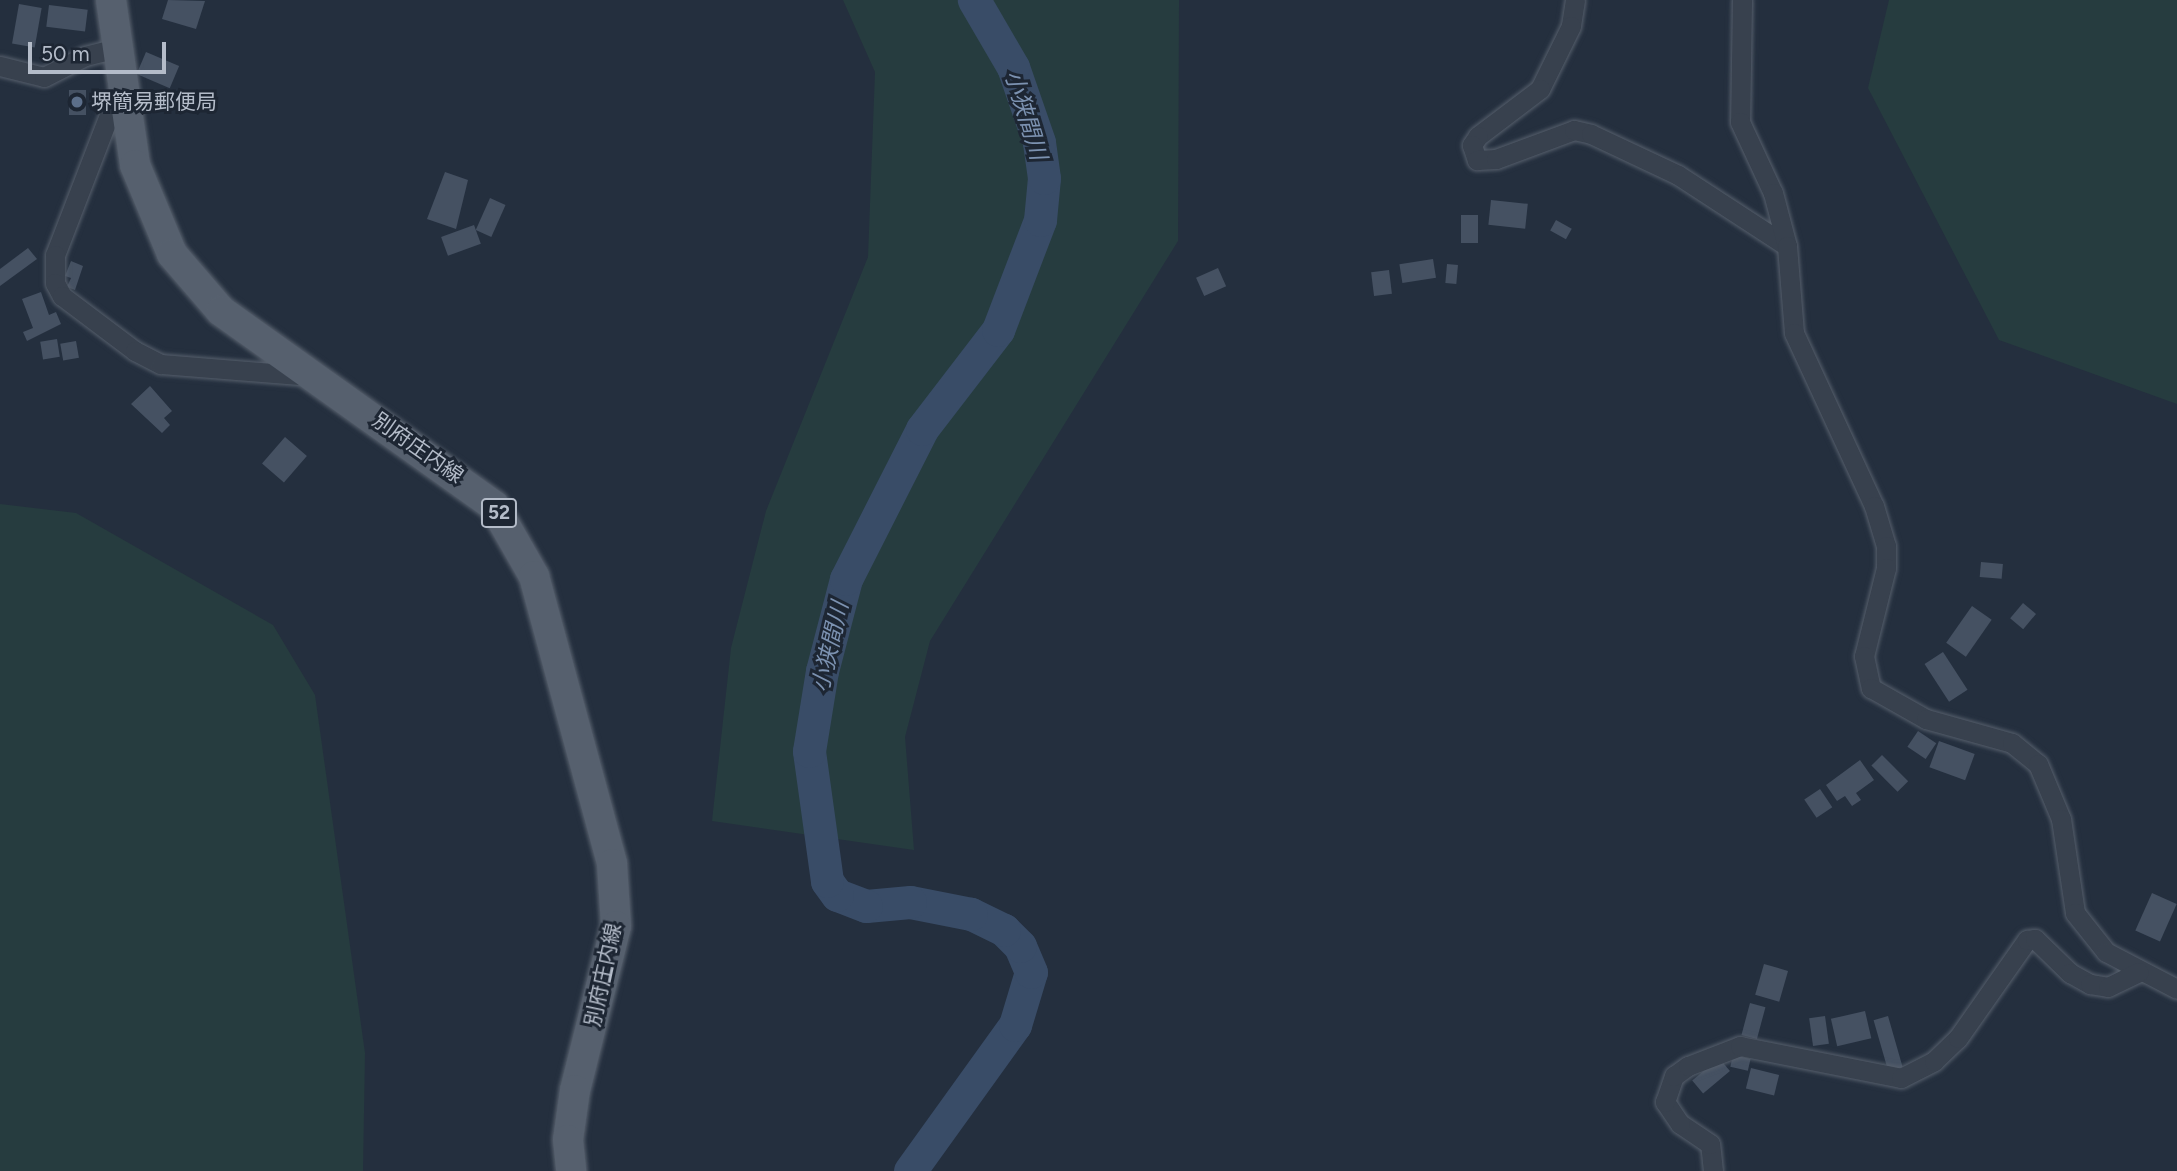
<!DOCTYPE html>
<html>
<head>
<meta charset="utf-8">
<style>
  body { margin:0 }
  #map { position:relative; width:2177px; height:1171px; overflow:hidden; background:#242f3e; font-family:Figtree,"Noto Sans JP",sans-serif }
  div>[style] { position:absolute }
  .green>* { inset:0; background:#263c3f }
  .river>* { height:33px; margin:-16.5px; padding:0 16.5px; transform-origin:16.5px; border-radius:16.5px; background:#394c67 }
  .building>* { inset:0; background:#455162; transform-origin:0 0 }
  .roads { filter:drop-shadow(0 0 2px #565f6c) drop-shadow(0 0 2px #565f6c) }
  .minor>* { height:19px; margin:-9.5px; padding:0 9.5px; transform-origin:9.5px; border-radius:9.5px; background:#38414e }
  .primary>* { height:30px; margin:-15px; padding:0 15px; transform-origin:15px; border-radius:15px; background:#56606e }
  .dots>* { width:19px; height:19px; translate:-50% -50%; box-sizing:border-box; border:4px solid #1d2633; border-radius:50% }
  span { translate:-50% -50%; white-space:nowrap; text-align:center; line-height:1.15; -webkit-text-stroke:6px #1d2633; paint-order:stroke }
  .shield-label span { padding:2px 5px; background:#1d2633; border:2px solid; border-radius:5px; -webkit-text-stroke-width:0 }
  .shield-label { font-size:19px; color:#b4bcc9; font-weight:700 }
  .poi-label { font-size:21px; color:#b4bcc9 }
  .left { translate:0 -50%; text-align:left }
  .street-label { font-size:21px; color:#b4bcc9 }
  .water-label { font-size:23px; color:#7c92b1; font-style:italic }
  .scale { position:absolute; left:28px; top:42px; width:138px; height:32px; box-sizing:border-box; border:4px solid #b4bcc9; border-top:0; padding-left:9px; font-size:21px; line-height:24px; white-space:nowrap; color:#b4bcc9; -webkit-text-stroke:5px #1d2633; paint-order:stroke }
</style>
</head>
<body>
<div id="map">
  <div class="green">
    <div style="clip-path:polygon(843px 0,1179px 0,1178px 241px,930px 641px,905px 737px,914px 850px,712px 821px,731px 648px,766px 511px,868px 257px,875px 72px)"></div>
    <div style="clip-path:polygon(1889px 0,2177px 0,2177px 404px,1999px 340px,1868px 88px)"></div>
    <div style="clip-path:polygon(0 504px,76px 513px,273px 625px,315px 695px,365px 1053px,363px 1171px,0 1171px)"></div>
  </div>
  <div class="river">
    <div style="left:910px;top:1171px;width:180px;rotate:-54.3deg"></div>
    <div style="left:1015px;top:1025px;width:55px;rotate:-73.2deg"></div>
    <div style="left:1031px;top:972px;width:28px;rotate:-113deg"></div>
    <div style="left:1020px;top:946px;width:23px;rotate:-135deg"></div>
    <div style="left:1004px;top:930px;width:37px;rotate:-154deg"></div>
    <div style="left:971px;top:914px;width:62px;rotate:-168.9deg"></div>
    <div style="left:910px;top:902px;width:44px;rotate:174.8deg"></div>
    <div style="left:866px;top:906px;width:31px;rotate:-159deg"></div>
    <div style="left:837px;top:895px;width:17px;rotate:-126deg"></div>
    <div style="left:827px;top:881px;width:131px;rotate:-97.9deg"></div>
    <div style="left:809px;top:751px;width:81px;rotate:-80.8deg"></div>
    <div style="left:822px;top:671px;width:95px;rotate:-75.4deg"></div>
    <div style="left:846px;top:579px;width:168px;rotate:-63.1deg"></div>
    <div style="left:922px;top:429px;width:125px;rotate:-52.5deg"></div>
    <div style="left:998px;top:330px;width:118px;rotate:-69.1deg"></div>
    <div style="left:1040px;top:220px;width:42px;rotate:-84.6deg"></div>
    <div style="left:1044px;top:178px;width:36px;rotate:-98deg"></div>
    <div style="left:1039px;top:142px;width:79px;rotate:-109.1deg"></div>
    <div style="left:1013px;top:67px;width:78px;rotate:-120.2deg"></div>
  </div>
  <div class="building">
    <div style="clip-path:polygon(168px 0,205px 1px,196px 29px,162px 19px)"></div>
    <div style="left:19px;top:4px;width:23px;height:40px;rotate:10deg"></div>
    <div style="left:49px;top:5px;width:39px;height:22px;rotate:7deg"></div>
    <div style="left:146px;top:52px;width:36px;height:24px;rotate:23deg"></div>
    <div style="left:69px;top:90px;width:17px;height:25px"></div>
    <div style="clip-path:polygon(445px 172px,468px 180px,456px 229px,427px 219px)"></div>
    <div style="left:490px;top:198px;width:17px;height:35px;rotate:24deg"></div>
    <div style="left:1491px;top:200px;width:37px;height:25px;rotate:6deg"></div>
    <div style="left:1461px;top:215px;width:17px;height:28px"></div>
    <div style="left:1556px;top:220px;width:18px;height:12px;rotate:29deg"></div>
    <div style="left:474px;top:225px;width:20px;height:35px;rotate:70deg"></div>
    <div style="clip-path:polygon(28px 248px,37px 259px,0 286px,0 269px)"></div>
    <div style="left:1433px;top:259px;width:19px;height:34px;rotate:81deg"></div>
    <div style="clip-path:polygon(71px 261px,83px 266px,75px 290px,67px 287px,71px 278px,65px 276px)"></div>
    <div style="left:1447px;top:264px;width:11px;height:19px;rotate:5deg"></div>
    <div style="left:1218px;top:268px;width:20px;height:24px;rotate:66deg"></div>
    <div style="left:1389px;top:270px;width:24px;height:18px;rotate:83deg"></div>
    <div style="clip-path:polygon(41px 292px,49px 315px,56px 312px,61px 324px,27px 341px,23px 332px,33px 328px,22px 299px)"></div>
    <div style="left:57px;top:339px;width:18px;height:17px;rotate:81deg"></div>
    <div style="left:76px;top:341px;width:17px;height:16px;rotate:80deg"></div>
    <div style="clip-path:polygon(150px 386px,172px 411px,164px 418px,170px 425px,162px 433px,131px 404px)"></div>
    <div style="left:285px;top:437px;width:29px;height:35px;rotate:41deg"></div>
    <div style="left:1981px;top:562px;width:22px;height:15px;rotate:5deg"></div>
    <div style="left:2023px;top:603px;width:17px;height:20px;rotate:40deg"></div>
    <div style="left:1972px;top:606px;width:24px;height:45px;rotate:35deg"></div>
    <div style="left:1943px;top:652px;width:45px;height:22px;rotate:57deg"></div>
    <div style="left:1918px;top:731px;width:22px;height:19px;rotate:34deg"></div>
    <div style="left:1939px;top:741px;width:38px;height:28px;rotate:20deg"></div>
    <div style="left:1882px;top:755px;width:37px;height:15px;rotate:45deg"></div>
    <div style="clip-path:polygon(1860px 760px,1874px 780px,1856px 793px,1861px 800px,1852px 806px,1845px 796px,1837px 801px,1826px 785px)"></div>
    <div style="left:1820px;top:789px;width:22px;height:19px;rotate:56deg"></div>
    <div style="left:2152px;top:893px;width:27px;height:41px;rotate:24deg"></div>
    <div style="left:1764px;top:964px;width:25px;height:32px;rotate:16deg"></div>
    <div style="left:1750px;top:1003px;width:16px;height:33px;rotate:15deg"></div>
    <div style="left:1865px;top:1011px;width:28px;height:35px;rotate:77deg"></div>
    <div style="left:1825px;top:1016px;width:28px;height:16px;rotate:82deg"></div>
    <div style="left:1888px;top:1016px;width:53px;height:15px;rotate:74deg"></div>
    <div style="left:1733px;top:1055px;width:18px;height:12px;rotate:13deg"></div>
    <div style="left:1719px;top:1058px;width:17px;height:35px;rotate:50deg"></div>
    <div style="left:1751px;top:1068px;width:29px;height:21px;rotate:14deg"></div>
  </div>
  <div class="roads">
    <div class="minor">
      <div style="left:1575px;top:0;width:26px;rotate:99deg"></div>
      <div style="left:1571px;top:26px;width:70px;rotate:116.2deg"></div>
      <div style="left:1540px;top:89px;width:78px;rotate:142.8deg"></div>
      <div style="left:1478px;top:136px;width:11px;rotate:124deg"></div>
      <div style="left:1472px;top:145px;width:16px;rotate:72deg"></div>
      <div style="left:1477px;top:160px;width:19px;rotate:-3deg"></div>
      <div style="left:1496px;top:159px;width:83px;rotate:-20.4deg"></div>
      <div style="left:1574px;top:130px;width:17px;rotate:13deg"></div>
      <div style="left:1591px;top:134px;width:96px;rotate:25.2deg"></div>
      <div style="left:1678px;top:175px;width:130px;rotate:33.1deg"></div>
      <div style="left:1742px;top:0;width:122px;rotate:90.9deg"></div>
      <div style="left:1740px;top:122px;width:78px;rotate:65.1deg"></div>
      <div style="left:1773px;top:193px;width:55px;rotate:75.2deg"></div>
      <div style="left:1787px;top:246px;width:87px;rotate:85.4deg"></div>
      <div style="left:1794px;top:333px;width:191px;rotate:65.2deg"></div>
      <div style="left:1874px;top:506px;width:42px;rotate:73.3deg"></div>
      <div style="left:1886px;top:546px;width:22px;rotate:90deg"></div>
      <div style="left:1886px;top:568px;width:91px;rotate:104deg"></div>
      <div style="left:1864px;top:656px;width:33px;rotate:78deg"></div>
      <div style="left:1871px;top:688px;width:63px;rotate:29.4deg"></div>
      <div style="left:1926px;top:719px;width:89px;rotate:15.6deg"></div>
      <div style="left:2012px;top:743px;width:33px;rotate:39deg"></div>
      <div style="left:2038px;top:764px;width:60px;rotate:67.3deg"></div>
      <div style="left:2061px;top:819px;width:95px;rotate:81.5deg"></div>
      <div style="left:2075px;top:913px;width:50px;rotate:51.5deg"></div>
      <div style="left:2106px;top:952px;width:80px;rotate:27.5deg"></div>
      <div style="left:0;top:66px;width:45px;rotate:14deg"></div>
      <div style="left:44px;top:77px;width:46px;rotate:-27.1deg"></div>
      <div style="left:85px;top:56px;width:33px;rotate:-14deg"></div>
      <div style="left:121px;top:84px;width:183px;rotate:111.1deg"></div>
      <div style="left:55px;top:255px;width:28px;rotate:90deg"></div>
      <div style="left:55px;top:283px;width:15px;rotate:62deg"></div>
      <div style="left:62px;top:296px;width:91px;rotate:37deg"></div>
      <div style="left:135px;top:351px;width:29px;rotate:27deg"></div>
      <div style="left:161px;top:364px;width:148px;rotate:4.6deg"></div>
      <div style="left:1713px;top:1171px;width:27px;rotate:-96deg"></div>
      <div style="left:1710px;top:1144px;width:36px;rotate:-146deg"></div>
      <div style="left:1680px;top:1124px;width:27px;rotate:-124deg"></div>
      <div style="left:1665px;top:1102px;width:28px;rotate:-71deg"></div>
      <div style="left:1674px;top:1076px;width:17px;rotate:-36deg"></div>
      <div style="left:1688px;top:1066px;width:56px;rotate:-21deg"></div>
      <div style="left:1740px;top:1046px;width:164px;rotate:11.2deg"></div>
      <div style="left:1901px;top:1078px;width:37px;rotate:-27deg"></div>
      <div style="left:1934px;top:1061px;width:33px;rotate:-44deg"></div>
      <div style="left:1958px;top:1038px;width:120px;rotate:-54.9deg"></div>
      <div style="left:2027px;top:940px;width:8px;rotate:-7deg"></div>
      <div style="left:2035px;top:939px;width:49px;rotate:44.2deg"></div>
      <div style="left:2070px;top:973px;width:23px;rotate:29deg"></div>
      <div style="left:2090px;top:984px;width:18px;rotate:9deg"></div>
      <div style="left:2108px;top:987px;width:34px;rotate:-26deg"></div>
    </div>
    <div class="primary">
      <div style="left:111px;top:0;width:167px;rotate:81.7deg"></div>
      <div style="left:135px;top:165px;width:96px;rotate:67.4deg"></div>
      <div style="left:172px;top:254px;width:75px;rotate:49.3deg"></div>
      <div style="left:221px;top:311px;width:335px;rotate:35.5deg"></div>
      <div style="left:494px;top:506px;width:81px;rotate:60.3deg"></div>
      <div style="left:534px;top:576px;width:298px;rotate:74.8deg"></div>
      <div style="left:612px;top:864px;width:62px;rotate:86.3deg"></div>
      <div style="left:616px;top:926px;width:169px;rotate:104deg"></div>
      <div style="left:575px;top:1090px;width:50px;rotate:98deg"></div>
      <div style="left:568px;top:1140px;width:31px;rotate:84deg"></div>
    </div>
  </div>
  <div class="dots">
    <div style="left:77px;top:102px;background:#5c6f8a"></div>
  </div>
  <div class="shield-label">
    <span style="left:499px;top:513px">52</span>
  </div>
  <div class="poi-label">
    <span class="left" style="left:91px;top:102px">堺簡易郵便局</span>
  </div>
  <div class="street-label">
    <span style="left:418px;top:448px;rotate:35deg">別府庄内線</span>
    <span style="left:603px;top:975px;rotate:-78deg">別府庄内線</span>
  </div>
  <div class="water-label">
    <span style="left:1026px;top:115px;rotate:73deg">小狭間川</span>
    <span style="left:830px;top:647px;rotate:-77deg">小狭間川</span>
  </div>
  <div class="scale">50 m</div>
</div>
</body>
</html>
